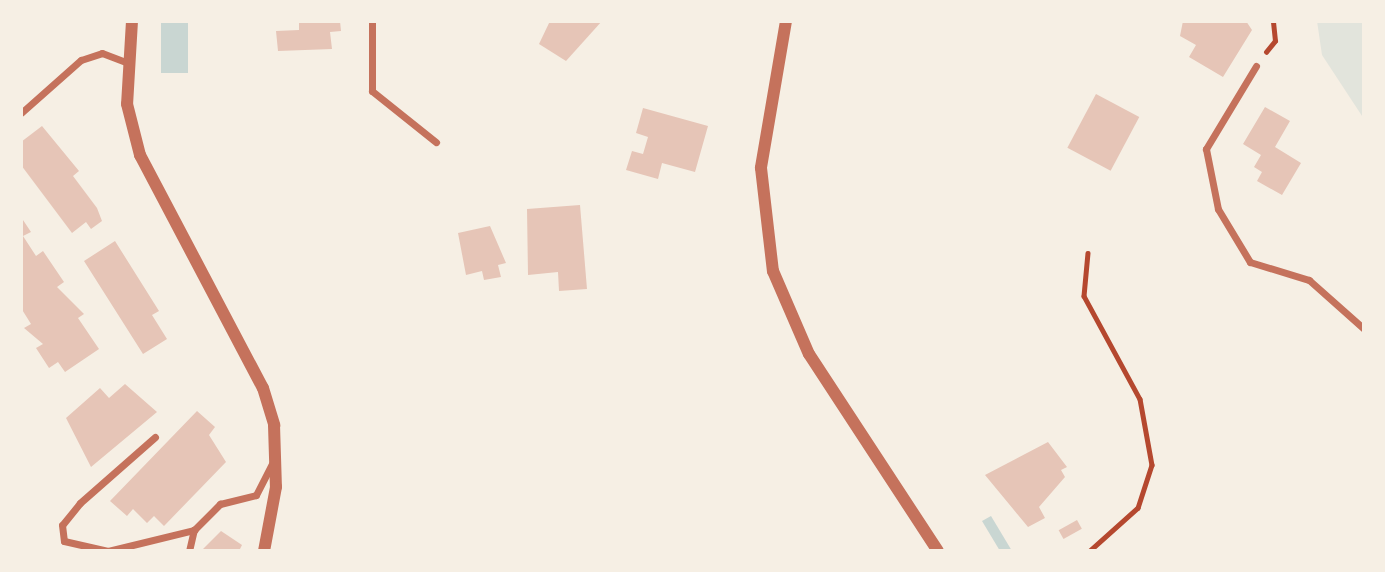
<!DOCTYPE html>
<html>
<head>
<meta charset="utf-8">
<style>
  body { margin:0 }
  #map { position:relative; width:1385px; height:572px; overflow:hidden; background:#f6efe4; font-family:"PT Sans Narrow",sans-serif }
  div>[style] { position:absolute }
  .green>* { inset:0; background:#e2e4dc }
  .water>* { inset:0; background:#c9d6d2; transform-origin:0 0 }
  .building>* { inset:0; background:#e6c5b7; transform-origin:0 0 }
  .path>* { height:4.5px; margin:-2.25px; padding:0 2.25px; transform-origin:2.25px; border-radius:2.25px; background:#b5482f }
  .minor>* { height:7px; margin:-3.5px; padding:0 3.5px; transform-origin:3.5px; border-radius:3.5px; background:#c5725c }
  .tertiary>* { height:12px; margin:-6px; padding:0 6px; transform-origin:6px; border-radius:6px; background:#c5725c }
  span { translate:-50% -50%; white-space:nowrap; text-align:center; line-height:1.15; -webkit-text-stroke:6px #f6efe4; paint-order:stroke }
  .frame { position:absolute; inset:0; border:23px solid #f6efe4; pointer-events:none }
</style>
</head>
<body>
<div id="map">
  <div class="green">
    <div style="clip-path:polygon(1317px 21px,1364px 21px,1364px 119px,1322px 55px)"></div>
  </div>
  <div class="water">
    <div style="left:161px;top:21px;width:27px;height:52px"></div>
    <div style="clip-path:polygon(991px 516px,1012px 551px,1000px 551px,982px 521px)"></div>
  </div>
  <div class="building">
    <div style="clip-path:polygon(299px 21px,340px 21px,341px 31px,330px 32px,332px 49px,278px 51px,276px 31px,299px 30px)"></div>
    <div style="clip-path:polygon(550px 21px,602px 21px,566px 61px,539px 44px)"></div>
    <div style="clip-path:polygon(1246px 21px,1252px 30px,1223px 77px,1189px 57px,1196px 45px,1180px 36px,1183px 21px)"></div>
    <div style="left:1096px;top:94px;width:49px;height:61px;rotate:28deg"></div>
    <div style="clip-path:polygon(1265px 107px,1290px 121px,1275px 147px,1301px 163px,1282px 195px,1257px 181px,1262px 172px,1254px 167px,1261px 155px,1243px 144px)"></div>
    <div style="clip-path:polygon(643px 108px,708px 126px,695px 172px,662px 163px,658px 179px,626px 170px,632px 151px,643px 154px,648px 137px,636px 133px)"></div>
    <div style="clip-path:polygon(42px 126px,79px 171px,73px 176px,97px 208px,102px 221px,91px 229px,86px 222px,72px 233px,21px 165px,21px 142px)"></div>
    <div style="clip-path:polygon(580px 205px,587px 289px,559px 291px,558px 272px,528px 275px,527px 209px)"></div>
    <div style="clip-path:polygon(21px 217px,31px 232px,23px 236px,36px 256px,43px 251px,64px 282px,57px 287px,84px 314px,78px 318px,99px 349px,65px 372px,58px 362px,49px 368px,36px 348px,43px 344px,24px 328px,31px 324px,21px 308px)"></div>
    <div style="clip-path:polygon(490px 226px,506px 263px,498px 265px,501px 277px,484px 280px,482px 271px,466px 275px,458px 233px)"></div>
    <div style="clip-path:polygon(115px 241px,159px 311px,152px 315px,167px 339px,143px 354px,84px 261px)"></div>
    <div style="clip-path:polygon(125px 384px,157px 412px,91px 467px,66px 418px,100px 388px,109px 398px)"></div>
    <div style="clip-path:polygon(197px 411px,215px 427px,209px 435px,226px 462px,164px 526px,154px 516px,147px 523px,133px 509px,127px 516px,110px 501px)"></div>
    <div style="clip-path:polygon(1048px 442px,1067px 467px,1061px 470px,1065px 477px,1039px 507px,1045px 518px,1028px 527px,985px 475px)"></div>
    <div style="left:1077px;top:520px;width:10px;height:21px;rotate:61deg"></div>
    <div style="clip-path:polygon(221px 531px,242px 545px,239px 551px,201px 551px)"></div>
  </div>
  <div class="path">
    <div style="left:1266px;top:52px;width:14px;rotate:-51deg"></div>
    <div style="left:1275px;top:41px;width:20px;rotate:-96deg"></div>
    <div style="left:1088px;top:253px;width:43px;rotate:95.3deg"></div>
    <div style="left:1084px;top:296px;width:117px;rotate:61.5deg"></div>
    <div style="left:1140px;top:399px;width:67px;rotate:79.7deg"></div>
    <div style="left:1152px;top:465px;width:45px;rotate:108deg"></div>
    <div style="left:1138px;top:508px;width:64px;rotate:138.1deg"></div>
  </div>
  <div class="minor">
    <div style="left:372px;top:21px;width:70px;rotate:90deg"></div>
    <div style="left:372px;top:91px;width:82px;rotate:38.6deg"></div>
    <div style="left:1256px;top:66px;width:97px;rotate:121.1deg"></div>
    <div style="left:1206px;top:149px;width:61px;rotate:78.7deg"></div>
    <div style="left:1218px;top:209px;width:62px;rotate:58.9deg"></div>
    <div style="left:1250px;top:262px;width:62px;rotate:17deg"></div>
    <div style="left:1309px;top:280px;width:74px;rotate:41.7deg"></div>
    <div style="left:21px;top:113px;width:80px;rotate:-41.5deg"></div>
    <div style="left:81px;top:60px;width:22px;rotate:-18deg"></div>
    <div style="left:102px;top:53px;width:26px;rotate:21deg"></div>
    <div style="left:155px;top:437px;width:100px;rotate:138.7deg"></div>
    <div style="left:80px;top:503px;width:28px;rotate:129deg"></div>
    <div style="left:62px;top:525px;width:16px;rotate:83deg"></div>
    <div style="left:64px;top:541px;width:45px;rotate:12.8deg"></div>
    <div style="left:108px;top:551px;width:89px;rotate:-13.7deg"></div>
    <div style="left:189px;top:551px;width:22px;rotate:-77deg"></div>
    <div style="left:194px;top:530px;width:37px;rotate:-45deg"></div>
    <div style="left:220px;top:504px;width:37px;rotate:-14deg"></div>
    <div style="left:256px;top:495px;width:35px;rotate:-63deg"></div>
  </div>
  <div class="tertiary">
    <div style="left:132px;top:21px;width:83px;rotate:93.4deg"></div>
    <div style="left:127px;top:104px;width:53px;rotate:75.7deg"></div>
    <div style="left:140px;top:155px;width:263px;rotate:62.2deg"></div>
    <div style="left:263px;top:388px;width:39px;rotate:73deg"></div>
    <div style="left:274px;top:425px;width:62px;rotate:88.2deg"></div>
    <div style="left:276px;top:487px;width:65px;rotate:100.6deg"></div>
    <div style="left:786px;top:21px;width:149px;rotate:99.7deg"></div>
    <div style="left:761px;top:168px;width:104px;rotate:83.4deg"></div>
    <div style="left:773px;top:271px;width:90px;rotate:66.6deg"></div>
    <div style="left:809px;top:354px;width:235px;rotate:56.8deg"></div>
  </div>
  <div class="frame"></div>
</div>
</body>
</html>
